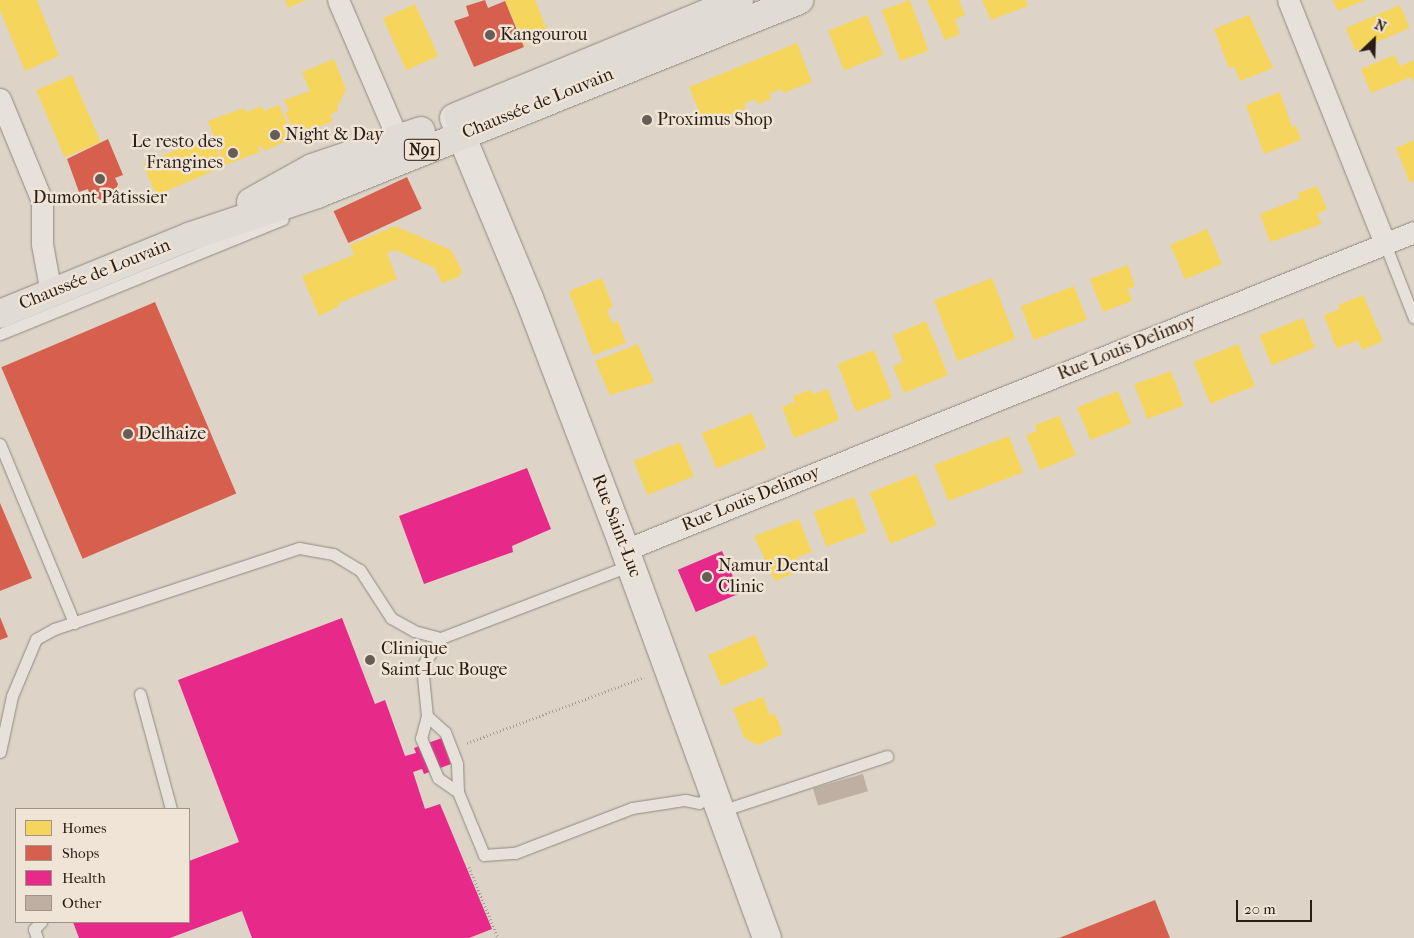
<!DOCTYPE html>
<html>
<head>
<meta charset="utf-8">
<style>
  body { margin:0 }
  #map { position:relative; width:1414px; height:938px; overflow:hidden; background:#ddd4c7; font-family:"IM FELL French Canon",serif }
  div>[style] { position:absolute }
  .homes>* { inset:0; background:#f6d55c; transform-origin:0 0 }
  .shops>* { inset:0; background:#d6604d; transform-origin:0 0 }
  .health>* { inset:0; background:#e7298a; transform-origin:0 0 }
  .building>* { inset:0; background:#bfafa2; transform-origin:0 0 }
  .path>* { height:3px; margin-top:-1.5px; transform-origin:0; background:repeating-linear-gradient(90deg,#a39e98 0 1px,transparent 0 3.5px) }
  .roads { filter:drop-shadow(0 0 1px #8f8981) drop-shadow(0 0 1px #8f8981) }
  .service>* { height:11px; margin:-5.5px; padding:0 5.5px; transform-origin:5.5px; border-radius:5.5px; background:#e6e1da }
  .minor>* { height:21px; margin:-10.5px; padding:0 10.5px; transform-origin:10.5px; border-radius:10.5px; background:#e6e1da }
  .tertiary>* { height:28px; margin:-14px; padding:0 14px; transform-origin:14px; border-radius:14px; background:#e6e1da }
  .primary>* { height:28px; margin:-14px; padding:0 14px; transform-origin:14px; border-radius:14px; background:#e0dbd4 }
  .dots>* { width:14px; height:14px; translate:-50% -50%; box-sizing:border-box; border:2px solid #efe4d5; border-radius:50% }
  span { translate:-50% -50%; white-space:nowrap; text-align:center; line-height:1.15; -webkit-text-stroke:5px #efe4d5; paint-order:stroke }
  .shield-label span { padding:1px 4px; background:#efe4d5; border:1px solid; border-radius:4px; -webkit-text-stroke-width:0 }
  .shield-label { font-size:16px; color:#291d16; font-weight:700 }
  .poi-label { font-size:18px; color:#291d16 }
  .left { translate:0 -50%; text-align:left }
  .right { translate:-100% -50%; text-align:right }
  .street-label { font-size:18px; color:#291d16 }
  .legend { position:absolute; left:15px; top:808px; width:175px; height:115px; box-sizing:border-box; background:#efe4d5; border:1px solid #a09489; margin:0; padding:6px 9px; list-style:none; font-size:15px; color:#291d16 }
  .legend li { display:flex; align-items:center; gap:10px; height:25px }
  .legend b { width:25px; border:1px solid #a09489 }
  .north { position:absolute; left:1349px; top:15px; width:50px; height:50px; -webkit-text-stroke:4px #efe4d5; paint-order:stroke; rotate:24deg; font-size:14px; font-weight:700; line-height:20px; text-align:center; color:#291d16 }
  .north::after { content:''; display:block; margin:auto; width:18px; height:22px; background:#291d16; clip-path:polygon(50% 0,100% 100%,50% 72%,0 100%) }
  .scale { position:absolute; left:1236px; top:900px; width:76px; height:22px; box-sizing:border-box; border:2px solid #291d16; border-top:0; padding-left:6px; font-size:15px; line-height:18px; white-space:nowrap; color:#291d16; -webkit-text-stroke:4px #efe4d5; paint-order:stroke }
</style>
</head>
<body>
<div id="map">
  <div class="homes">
    <div style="clip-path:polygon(0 0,37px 0,59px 56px,25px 71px,0 10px)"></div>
    <div style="clip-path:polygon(285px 0,306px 0,288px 8px)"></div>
    <div style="clip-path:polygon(505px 0,535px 0,549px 35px,524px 45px)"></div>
    <div style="left:910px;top:0;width:54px;height:30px;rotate:70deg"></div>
    <div style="clip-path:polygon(927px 0,959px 0,965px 15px,955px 19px,960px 34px,945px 40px)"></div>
    <div style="clip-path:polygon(982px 0,1026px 0,1028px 6px,991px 20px)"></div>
    <div style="clip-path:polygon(1333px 0,1366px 0,1338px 11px)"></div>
    <div style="left:415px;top:4px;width:57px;height:35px;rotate:66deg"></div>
    <div style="left:1400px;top:5px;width:25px;height:59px;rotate:67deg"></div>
    <div style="left:867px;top:15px;width:43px;height:42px;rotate:68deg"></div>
    <div style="clip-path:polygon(1249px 15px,1273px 68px,1240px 81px,1234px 66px,1229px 68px,1214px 29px)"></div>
    <div style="clip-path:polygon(797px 43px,812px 82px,783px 93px,781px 89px,769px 94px,771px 99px,758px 104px,755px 99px,744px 104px,746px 109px,704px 124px,689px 87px)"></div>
    <div style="clip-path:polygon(1394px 55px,1400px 66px,1414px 60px,1414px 83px,1411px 77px,1371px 93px,1361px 69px)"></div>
    <div style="clip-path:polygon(334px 59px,346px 90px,337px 107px,338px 111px,330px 115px,333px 121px,296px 137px,285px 112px,289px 111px,284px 100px,310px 91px,302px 72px)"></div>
    <div style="left:72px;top:75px;width:73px;height:39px;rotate:67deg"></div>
    <div style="clip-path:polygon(1280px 92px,1292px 127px,1296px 126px,1301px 140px,1264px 154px,1246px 105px)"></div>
    <div style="clip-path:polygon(279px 105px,293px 138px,264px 151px,261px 146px,258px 147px,260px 152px,225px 165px,208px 121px,244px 108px,246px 112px,262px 106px,264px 111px)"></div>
    <div style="left:211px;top:135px;width:34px;height:74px;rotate:67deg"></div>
    <div style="clip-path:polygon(1414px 140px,1414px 181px,1410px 183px,1396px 148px)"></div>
    <div style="clip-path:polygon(1317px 186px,1327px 209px,1317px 214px,1322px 224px,1270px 242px,1260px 214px,1300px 198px,1298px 193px)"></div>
    <div style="clip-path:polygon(395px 226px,451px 250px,462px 271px,459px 277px,442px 283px,435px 268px,395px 250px,387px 253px,397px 279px,339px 303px,339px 306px,319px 316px,302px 276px,354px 255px,350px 245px)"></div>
    <div style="left:1207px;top:229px;width:38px;height:40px;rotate:67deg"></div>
    <div style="clip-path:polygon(1128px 265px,1135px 286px,1128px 289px,1132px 301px,1103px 312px,1090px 279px)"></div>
    <div style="clip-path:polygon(602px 278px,613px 306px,607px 310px,612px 323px,618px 321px,626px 343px,593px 355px,569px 291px)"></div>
    <div style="left:992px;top:278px;width:65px;height:62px;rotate:69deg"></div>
    <div style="left:1074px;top:286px;width:36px;height:57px;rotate:69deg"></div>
    <div style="clip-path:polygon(1363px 295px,1383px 341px,1362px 350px,1358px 341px,1336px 348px,1324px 315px,1340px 309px,1338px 305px)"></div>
    <div style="left:1303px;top:318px;width:32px;height:47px;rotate:68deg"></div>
    <div style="clip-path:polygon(926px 321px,948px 375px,904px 393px,893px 366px,903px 362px,893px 335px)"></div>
    <div style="clip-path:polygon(638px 344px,654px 382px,610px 395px,595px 361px)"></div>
    <div style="left:1238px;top:344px;width:45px;height:48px;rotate:68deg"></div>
    <div style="left:874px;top:350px;width:51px;height:39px;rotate:69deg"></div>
    <div style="left:1171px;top:371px;width:37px;height:39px;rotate:70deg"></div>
    <div style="clip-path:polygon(828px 389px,839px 420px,794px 438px,782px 407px,795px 402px,793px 396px,810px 390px,813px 394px)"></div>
    <div style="left:1118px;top:391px;width:35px;height:44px;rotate:68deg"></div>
    <div style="left:752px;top:413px;width:38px;height:54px;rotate:68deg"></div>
    <div style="clip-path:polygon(1059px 416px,1076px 455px,1040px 470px,1026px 435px,1037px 431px,1035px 425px)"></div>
    <div style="left:1009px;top:436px;width:39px;height:80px;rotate:69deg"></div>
    <div style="left:680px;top:442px;width:37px;height:50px;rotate:68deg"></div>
    <div style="left:916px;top:474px;width:55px;height:50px;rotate:68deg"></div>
    <div style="left:854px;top:497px;width:37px;height:43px;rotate:70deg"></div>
    <div style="clip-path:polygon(799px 519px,812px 552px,797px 557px,802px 570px,775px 581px,754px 536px)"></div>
    <div style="left:755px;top:635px;width:34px;height:51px;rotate:67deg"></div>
    <div style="clip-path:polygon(763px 697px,770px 715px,775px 714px,783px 734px,758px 745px,744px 738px,733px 708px)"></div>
  </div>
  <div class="shops">
    <div style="clip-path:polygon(485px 0,488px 8px,505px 1px,524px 47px,474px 67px,454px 21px,469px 16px,466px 6px)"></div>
    <div style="clip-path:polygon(108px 139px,123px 175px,115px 178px,118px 184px,114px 195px,100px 200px,90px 196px,88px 189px,79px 192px,67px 159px)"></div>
    <div style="left:407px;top:177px;width:35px;height:81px;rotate:65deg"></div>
    <div style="left:155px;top:302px;width:208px;height:167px;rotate:67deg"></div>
    <div style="clip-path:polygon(0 503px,32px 578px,0 591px)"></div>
    <div style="clip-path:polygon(0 617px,8px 637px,0 640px)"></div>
    <div style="clip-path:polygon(1155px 900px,1170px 938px,1059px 938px)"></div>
  </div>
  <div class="health">
    <div style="clip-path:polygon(527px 468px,551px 529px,512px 546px,513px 552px,424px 584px,399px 516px)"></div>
    <div style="left:722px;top:551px;width:46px;height:48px;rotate:67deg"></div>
    <div style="clip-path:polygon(342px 618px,375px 704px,385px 700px,405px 756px,416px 753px,414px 748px,442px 738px,451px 764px,424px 774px,422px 769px,413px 772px,425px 809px,440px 804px,492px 929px,469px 938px,252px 938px,242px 911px,170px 938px,79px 938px,73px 922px,189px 922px,189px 861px,239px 842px,178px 680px)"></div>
  </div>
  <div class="building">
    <div style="left:863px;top:774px;width:18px;height:52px;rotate:74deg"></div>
  </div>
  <div class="path">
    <div style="left:467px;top:743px;width:189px;rotate:-20.4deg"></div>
    <div style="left:469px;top:867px;width:77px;rotate:67.8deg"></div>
  </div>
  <div class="roads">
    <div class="service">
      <div style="left:1385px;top:244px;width:79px;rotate:68.6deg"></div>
      <div style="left:0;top:334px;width:305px;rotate:-22.1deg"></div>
      <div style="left:0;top:444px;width:194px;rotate:67.5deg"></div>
      <div style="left:631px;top:565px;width:204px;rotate:159deg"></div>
      <div style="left:441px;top:638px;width:34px;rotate:124deg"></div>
      <div style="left:422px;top:666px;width:50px;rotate:84.3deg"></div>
      <div style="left:427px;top:716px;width:24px;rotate:42deg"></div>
      <div style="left:445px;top:732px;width:34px;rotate:69deg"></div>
      <div style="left:457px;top:764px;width:28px;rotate:88deg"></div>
      <div style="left:458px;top:792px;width:68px;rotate:67.6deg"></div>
      <div style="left:484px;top:855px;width:31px;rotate:-4deg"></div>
      <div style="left:515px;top:853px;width:125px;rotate:-21deg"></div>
      <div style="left:632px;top:808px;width:54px;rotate:-8.6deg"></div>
      <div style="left:685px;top:800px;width:14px;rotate:12deg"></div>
      <div style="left:699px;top:803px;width:18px;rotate:-29deg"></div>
      <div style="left:140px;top:694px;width:119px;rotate:74.9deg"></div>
      <div style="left:427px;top:716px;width:23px;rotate:105deg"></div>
      <div style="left:421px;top:738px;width:43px;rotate:67deg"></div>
      <div style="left:438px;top:778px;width:24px;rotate:35deg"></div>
      <div style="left:0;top:752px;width:57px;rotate:-77.9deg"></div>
      <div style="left:12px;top:696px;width:62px;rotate:-67.2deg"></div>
      <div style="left:36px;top:639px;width:21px;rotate:-29deg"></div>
      <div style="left:54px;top:629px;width:258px;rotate:-18.3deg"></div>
      <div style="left:299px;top:548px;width:35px;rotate:10deg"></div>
      <div style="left:333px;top:554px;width:31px;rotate:31deg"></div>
      <div style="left:360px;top:570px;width:57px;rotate:57.1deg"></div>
      <div style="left:391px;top:618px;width:26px;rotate:29deg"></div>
      <div style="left:414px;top:631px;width:28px;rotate:15deg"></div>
      <div style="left:721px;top:811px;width:175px;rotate:-18.3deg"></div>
      <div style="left:37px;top:938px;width:9px;rotate:-108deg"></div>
      <div style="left:34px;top:929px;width:10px;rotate:-45deg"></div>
    </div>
    <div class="minor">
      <div style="left:338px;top:0;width:164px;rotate:66.7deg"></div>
      <div style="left:1288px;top:0;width:263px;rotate:68.3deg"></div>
      <div style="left:0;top:99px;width:110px;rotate:67.6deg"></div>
      <div style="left:42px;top:201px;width:43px;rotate:90deg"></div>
      <div style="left:42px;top:244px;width:50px;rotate:79.6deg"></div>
      <div style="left:625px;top:550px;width:851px;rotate:-21.95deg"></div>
    </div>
    <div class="tertiary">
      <div style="left:454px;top:118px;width:195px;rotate:67.4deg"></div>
      <div style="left:529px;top:298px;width:270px;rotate:69.1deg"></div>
      <div style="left:625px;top:550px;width:413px;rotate:69.9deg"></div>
    </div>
    <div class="primary">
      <div style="left:458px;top:116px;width:304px;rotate:-22.4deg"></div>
      <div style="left:251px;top:202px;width:70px;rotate:-29.1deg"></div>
      <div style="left:312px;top:168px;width:115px;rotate:-18.7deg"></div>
      <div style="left:0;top:314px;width:206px;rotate:-22.2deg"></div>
      <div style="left:191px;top:236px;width:133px;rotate:-18.4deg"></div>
      <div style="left:317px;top:194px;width:520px;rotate:-21.92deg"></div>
    </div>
  </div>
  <div class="dots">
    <div style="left:490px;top:35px;background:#685d54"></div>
    <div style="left:647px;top:120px;background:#685d54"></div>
    <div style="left:275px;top:135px;background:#685d54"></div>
    <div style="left:233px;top:153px;background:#685d54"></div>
    <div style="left:100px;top:179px;background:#685d54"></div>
    <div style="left:128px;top:434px;background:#685d54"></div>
    <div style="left:707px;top:577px;background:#685d54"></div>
    <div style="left:370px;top:660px;background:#685d54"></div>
  </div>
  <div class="shield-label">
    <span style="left:422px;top:150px">N91</span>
  </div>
  <div class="poi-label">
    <span class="left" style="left:500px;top:35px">Kangourou</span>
    <span class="left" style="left:657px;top:120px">Proximus Shop</span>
    <span class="left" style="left:285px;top:135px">Night &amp; Day</span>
    <span class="right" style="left:223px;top:153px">Le resto des<br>Frangines</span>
    <span style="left:100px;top:198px">Dumont Pâtissier</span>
    <span class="left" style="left:138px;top:434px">Delhaize</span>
    <span class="left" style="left:718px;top:577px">Namur Dental<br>Clinic</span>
    <span class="left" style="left:381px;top:660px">Clinique<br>Saint-Luc Bouge</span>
  </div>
  <div class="street-label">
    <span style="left:538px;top:104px;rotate:-22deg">Chaussée de Louvain</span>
    <span style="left:95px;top:275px;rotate:-22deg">Chaussée de Louvain</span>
    <span style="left:1127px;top:348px;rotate:-22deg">Rue Louis Delimoy</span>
    <span style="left:751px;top:499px;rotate:-22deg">Rue Louis Delimoy</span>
    <span style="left:616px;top:526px;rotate:69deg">Rue Saint-Luc</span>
  </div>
  <ul class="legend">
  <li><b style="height:14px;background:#f6d55c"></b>Homes</li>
  <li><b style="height:14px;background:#d6604d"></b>Shops</li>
  <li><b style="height:14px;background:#e7298a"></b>Health</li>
  <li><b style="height:14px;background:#bfafa2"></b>Other</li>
  </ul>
  <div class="north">N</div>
  <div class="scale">20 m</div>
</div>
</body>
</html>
